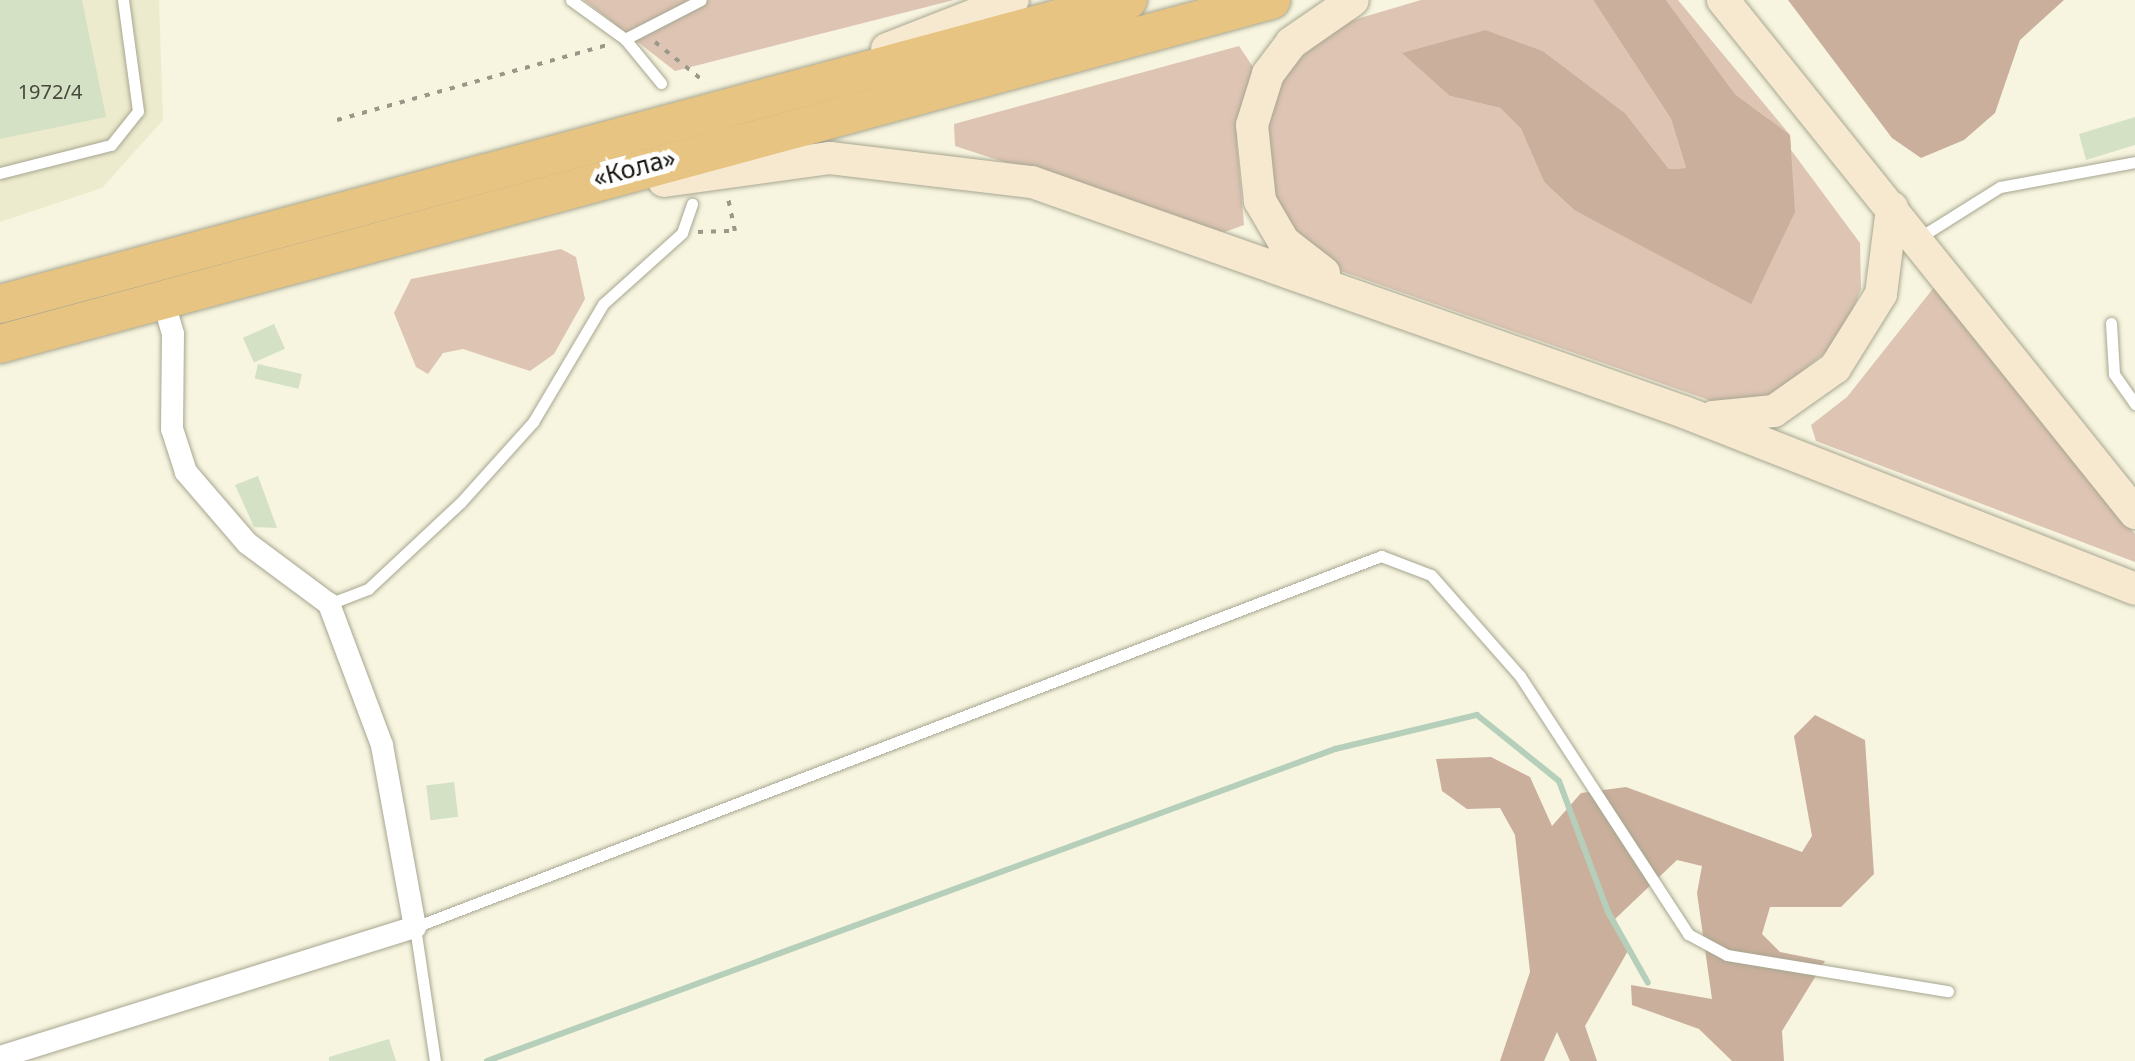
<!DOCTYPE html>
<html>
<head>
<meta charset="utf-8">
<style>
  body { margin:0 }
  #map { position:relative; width:2135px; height:1061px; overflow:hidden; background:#f7f5df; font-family:"Noto Sans",sans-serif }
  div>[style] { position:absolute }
  .built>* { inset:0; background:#edebcd }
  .green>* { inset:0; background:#ddc4b3 }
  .forest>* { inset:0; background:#caaf9c }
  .stream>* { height:6px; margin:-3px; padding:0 3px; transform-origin:3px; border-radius:3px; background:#b5cfba }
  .building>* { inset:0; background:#d4e1c5; transform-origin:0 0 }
  .path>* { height:4px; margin-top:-2px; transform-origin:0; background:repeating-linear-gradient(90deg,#999888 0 5px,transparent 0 13px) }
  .roads { filter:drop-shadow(0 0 2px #a7a691) drop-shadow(0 0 2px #a7a691) }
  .service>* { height:11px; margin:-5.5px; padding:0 5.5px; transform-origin:5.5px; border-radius:5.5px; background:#fff }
  .minor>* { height:22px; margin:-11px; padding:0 11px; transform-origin:11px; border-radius:11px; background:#fff }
  .secondary>* { height:32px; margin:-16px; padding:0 16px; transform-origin:16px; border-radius:16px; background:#f7e9d0 }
  .trunk>* { height:38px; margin:-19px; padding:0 19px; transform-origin:19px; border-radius:19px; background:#e8c482 }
  span { translate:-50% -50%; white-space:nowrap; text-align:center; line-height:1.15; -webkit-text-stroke:10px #fff; paint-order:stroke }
  .number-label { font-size:20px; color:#46483c }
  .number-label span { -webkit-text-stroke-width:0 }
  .street-label { font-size:25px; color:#16150e }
</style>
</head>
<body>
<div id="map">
  <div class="built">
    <div style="clip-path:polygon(0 0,159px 0,163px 120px,102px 188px,0 222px)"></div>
  </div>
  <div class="green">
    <div style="clip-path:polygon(584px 0,954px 0,675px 71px)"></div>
    <div style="clip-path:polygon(1421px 0,1593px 0,1671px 119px,1686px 168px,1669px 169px,1625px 113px,1543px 51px,1486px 30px,1450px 96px,1500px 108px,1521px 129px,1544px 182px,1574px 210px,1658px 252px,1766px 117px,1735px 94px,1666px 0,1678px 0,1790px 135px,1791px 150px,1860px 243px,1861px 289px,1841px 340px,1765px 401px,1720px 404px,1318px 263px,1268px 189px,1265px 122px,1275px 97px,1291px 66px,1340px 24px)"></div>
    <div style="clip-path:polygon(1239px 46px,1255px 70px,1237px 143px,1244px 225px,1222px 233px,955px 146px,954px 124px)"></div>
    <div style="clip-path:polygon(561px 249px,576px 257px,585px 299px,554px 354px,530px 371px,463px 349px,443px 353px,428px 374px,416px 367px,394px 313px,411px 279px)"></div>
    <div style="clip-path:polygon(1935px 286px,2135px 534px,2135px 562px,1816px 441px,1811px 425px,1847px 397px)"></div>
  </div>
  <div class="forest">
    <div style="clip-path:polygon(1593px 0,1666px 0,1735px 94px,1790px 135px,1795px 212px,1751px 304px,1574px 210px,1544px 182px,1521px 129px,1500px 108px,1450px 96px,1402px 53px,1486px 30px,1543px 51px,1625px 113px,1669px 169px,1686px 168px,1671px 119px)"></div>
    <div style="clip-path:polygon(1788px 0,2064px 0,2020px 40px,1995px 113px,1964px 140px,1921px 158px,1892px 138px)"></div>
    <div style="clip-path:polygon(1815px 715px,1865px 740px,1874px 874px,1841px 907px,1770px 907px,1762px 934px,1780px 952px,1825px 961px,1782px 1031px,1784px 1061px,1732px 1061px,1699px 1029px,1632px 1005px,1631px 985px,1712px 999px,1697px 893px,1702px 866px,1677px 860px,1614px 920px,1629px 949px,1585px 1026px,1597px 1061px,1570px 1061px,1557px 1032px,1544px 1061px,1500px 1061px,1530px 972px,1515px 835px,1500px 808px,1467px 809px,1442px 791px,1436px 759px,1491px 757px,1530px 777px,1552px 826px,1581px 793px,1626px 787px,1802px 852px,1812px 836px,1794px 736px)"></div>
  </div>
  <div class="stream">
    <div style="left:487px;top:1061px;width:904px;rotate:-20.2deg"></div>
    <div style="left:1335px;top:749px;width:146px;rotate:-13.5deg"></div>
    <div style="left:1477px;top:715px;width:105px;rotate:38.8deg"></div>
    <div style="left:1559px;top:781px;width:140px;rotate:69.5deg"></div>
    <div style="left:1608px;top:912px;width:81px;rotate:60.6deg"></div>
  </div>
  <div class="building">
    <div style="clip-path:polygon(0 0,82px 0,106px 117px,0 139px)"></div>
    <div style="clip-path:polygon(2135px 117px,2135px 145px,2086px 160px,2079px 134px)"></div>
    <div style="left:274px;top:324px;width:27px;height:34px;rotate:66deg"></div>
    <div style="left:258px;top:364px;width:45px;height:15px;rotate:13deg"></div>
    <div style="clip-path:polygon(258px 476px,277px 528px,254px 527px,235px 485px)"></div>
    <div style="left:454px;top:782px;width:35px;height:28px;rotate:83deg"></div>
    <div style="clip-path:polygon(389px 1039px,396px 1061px,329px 1061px,329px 1057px)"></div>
  </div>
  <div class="path">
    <div style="left:655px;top:42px;width:65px;rotate:38.8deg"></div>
    <div style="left:337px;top:120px;width:280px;rotate:-15.5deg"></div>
    <div style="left:698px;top:232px;width:37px;rotate:-2deg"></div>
    <div style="left:735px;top:231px;width:33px;rotate:-102deg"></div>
  </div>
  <div class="roads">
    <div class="service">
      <div style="left:571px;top:0;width:67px;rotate:35.8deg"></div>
      <div style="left:625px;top:39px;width:57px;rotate:50.7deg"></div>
      <div style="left:625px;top:39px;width:85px;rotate:-27.2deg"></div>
      <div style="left:0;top:173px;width:114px;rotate:-14.2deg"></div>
      <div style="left:111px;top:145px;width:43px;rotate:-51.5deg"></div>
      <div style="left:138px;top:111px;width:112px;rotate:-97.7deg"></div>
      <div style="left:1917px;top:239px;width:98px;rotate:-32.1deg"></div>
      <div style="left:2000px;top:187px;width:137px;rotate:-10.5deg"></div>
      <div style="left:2111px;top:323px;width:51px;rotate:86.6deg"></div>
      <div style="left:2114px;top:374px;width:37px;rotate:55deg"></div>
      <div style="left:329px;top:604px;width:42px;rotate:-21deg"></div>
      <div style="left:368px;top:589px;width:127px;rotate:-43.1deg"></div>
      <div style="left:461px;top:502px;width:108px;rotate:-48deg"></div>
      <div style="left:533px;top:422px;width:137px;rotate:-59.3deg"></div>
      <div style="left:603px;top:304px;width:106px;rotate:-41.9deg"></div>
      <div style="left:682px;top:233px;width:31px;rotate:-71deg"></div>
      <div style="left:435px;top:1061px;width:135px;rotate:-98.5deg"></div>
      <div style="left:415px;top:927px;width:1035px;rotate:-21.01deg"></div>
      <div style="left:1381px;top:556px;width:53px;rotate:20.8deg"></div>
      <div style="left:1431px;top:575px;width:135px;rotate:48.6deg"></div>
      <div style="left:1520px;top:676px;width:308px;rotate:56.9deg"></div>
      <div style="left:1688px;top:934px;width:44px;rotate:28.3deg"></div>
      <div style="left:1727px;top:955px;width:224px;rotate:9.3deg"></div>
    </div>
    <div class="minor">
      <div style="left:0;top:1057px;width:435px;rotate:-17.4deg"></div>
      <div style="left:415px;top:927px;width:185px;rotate:-100.3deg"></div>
      <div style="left:382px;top:745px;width:151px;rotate:-110.6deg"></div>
      <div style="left:329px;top:604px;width:102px;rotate:-143.4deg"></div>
      <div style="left:247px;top:543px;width:94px;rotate:-130.7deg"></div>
      <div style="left:186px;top:472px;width:45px;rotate:-108deg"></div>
      <div style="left:172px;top:429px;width:95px;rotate:-89.4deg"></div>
      <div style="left:173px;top:334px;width:37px;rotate:-106deg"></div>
    </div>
    <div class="secondary">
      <div style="left:1723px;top:0;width:658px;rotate:51.23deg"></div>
      <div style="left:887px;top:49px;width:135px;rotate:-21.3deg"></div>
      <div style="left:664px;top:181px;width:168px;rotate:-7.9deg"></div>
      <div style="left:830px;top:158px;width:203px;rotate:6.8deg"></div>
      <div style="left:1032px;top:182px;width:691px;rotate:19.43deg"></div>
      <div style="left:1684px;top:412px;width:484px;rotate:21.4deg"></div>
      <div style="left:1324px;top:273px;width:51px;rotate:-142.2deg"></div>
      <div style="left:1284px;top:242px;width:48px;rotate:-120.3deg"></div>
      <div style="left:1260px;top:201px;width:76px;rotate:-96deg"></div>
      <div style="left:1252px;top:125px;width:53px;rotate:-72.6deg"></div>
      <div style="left:1268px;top:74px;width:39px;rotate:-53deg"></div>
      <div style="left:1291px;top:43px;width:75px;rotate:-34.7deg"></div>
      <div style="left:1713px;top:417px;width:61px;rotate:-5.6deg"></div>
      <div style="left:1774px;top:411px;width:75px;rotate:-35.2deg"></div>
      <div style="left:1835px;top:368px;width:87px;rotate:-58.1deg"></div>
      <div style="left:1881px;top:294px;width:87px;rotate:-82.7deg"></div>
    </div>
    <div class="trunk">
      <div style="left:0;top:304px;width:1168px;rotate:-15.08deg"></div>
      <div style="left:0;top:344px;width:1317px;rotate:-15.14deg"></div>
    </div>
  </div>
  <div class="number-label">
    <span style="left:50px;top:91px">1972/4</span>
  </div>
  <div class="street-label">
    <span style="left:634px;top:167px;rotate:-15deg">«Кола»</span>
  </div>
</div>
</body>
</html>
